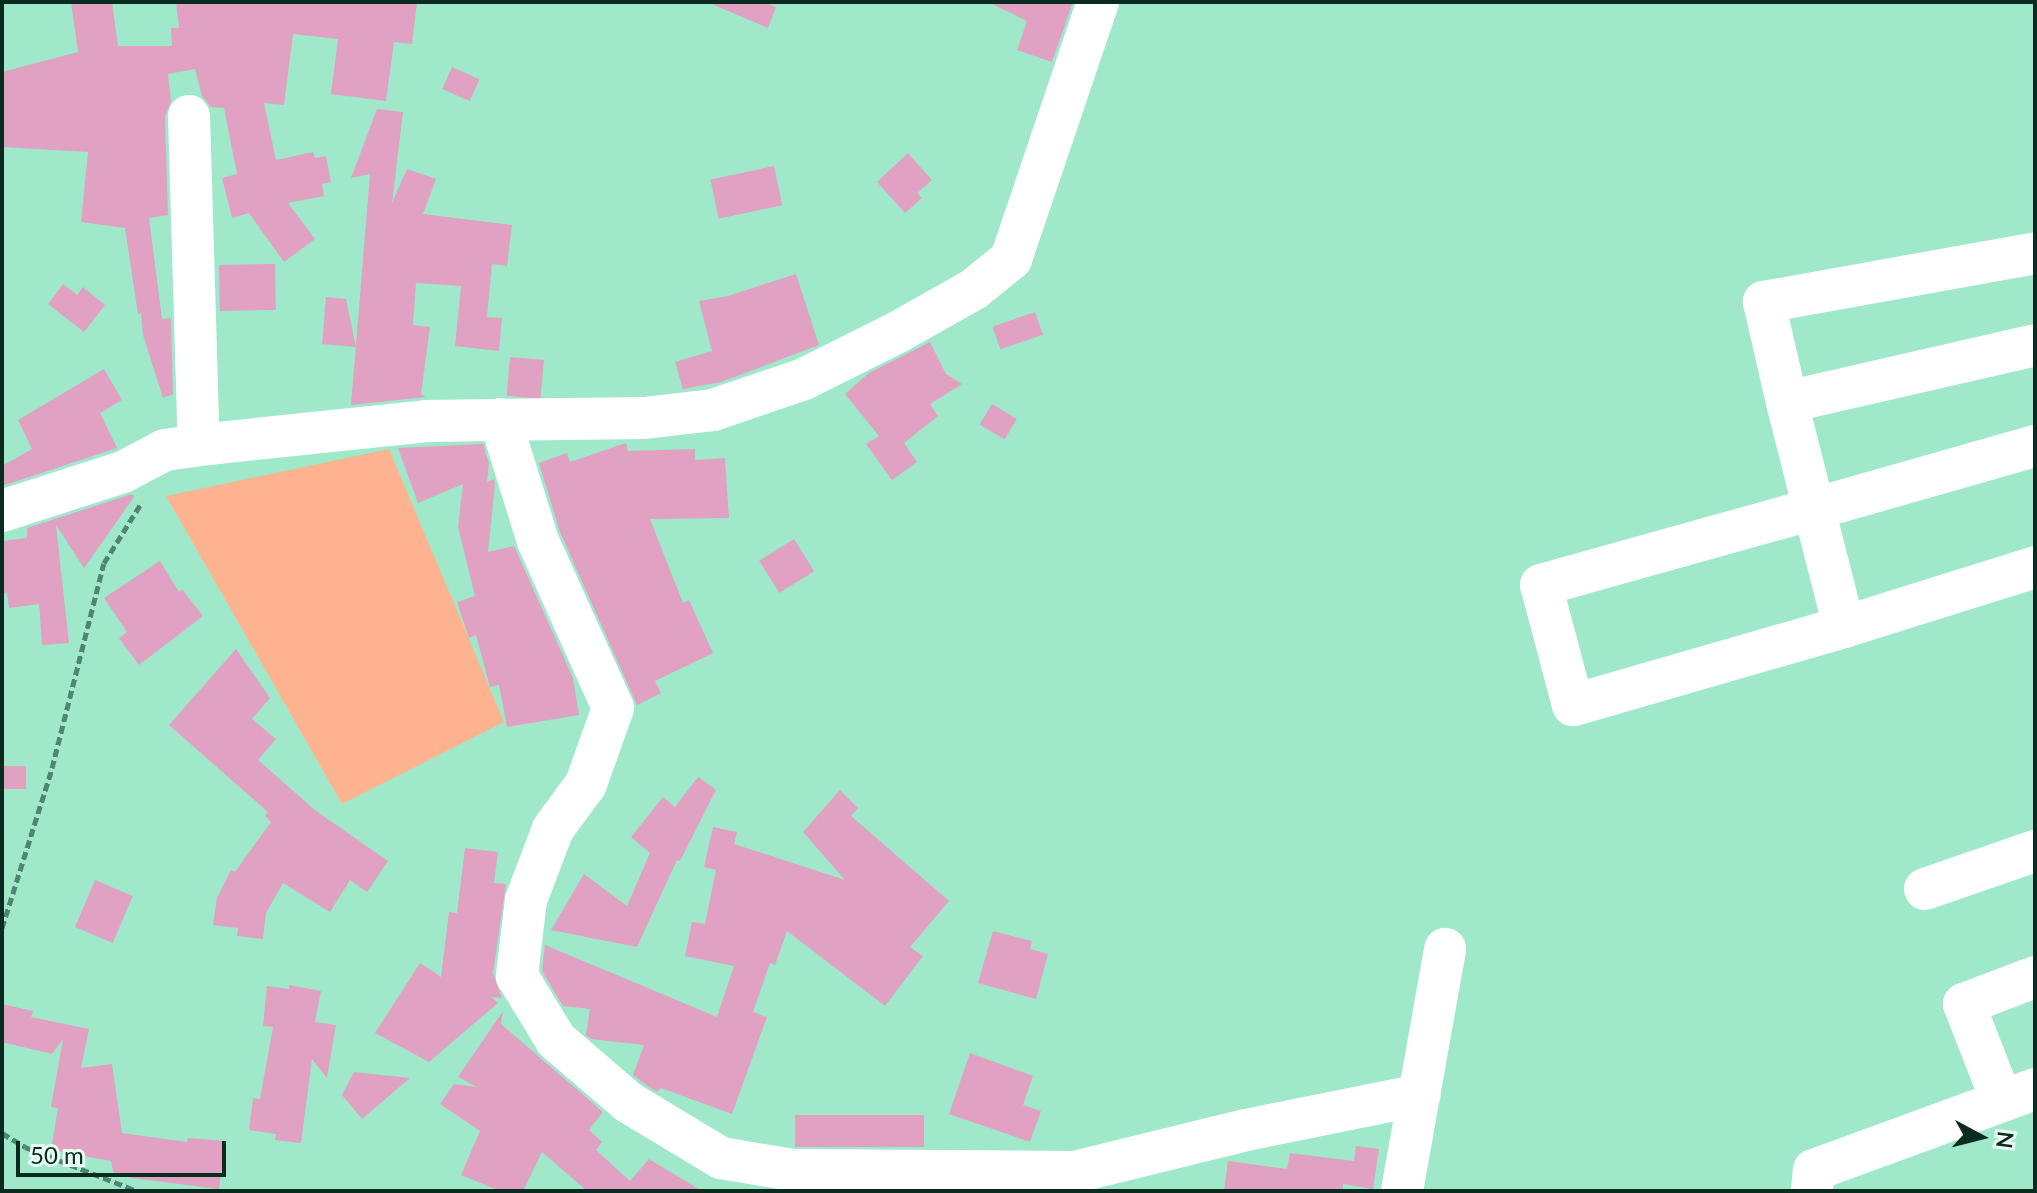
<!DOCTYPE html>
<html>
<head>
<meta charset="utf-8">
<style>
  body { margin:0 }
  #map { position:relative; width:2037px; height:1193px; overflow:hidden; background:#9fe9ca; font-family:Lato,sans-serif }
  div>[style] { position:absolute }
  .green>* { inset:0; background:#feb390 }
  .building>* { inset:0; background:#e0a1c2; transform-origin:0 0 }
  .path>* { height:5px; margin-top:-2.5px; transform-origin:0; background:repeating-linear-gradient(90deg,#518571 0 8px,transparent 0 12px) }
  .minor>* { height:42px; margin:-21px; padding:0 21px; transform-origin:21px; border-radius:21px; background:#fff }
  span { translate:-50% -50%; white-space:nowrap; text-align:center; line-height:1.15; -webkit-text-stroke:6px #e8fdf4; paint-order:stroke }
  .frame { position:absolute; inset:0; border:4px solid #0b2b20; pointer-events:none }
  .north { position:absolute; left:1941px; top:1097px; width:80px; height:80px; -webkit-text-stroke:6px #e8fdf4; paint-order:stroke; rotate:97deg; font-size:22px; font-weight:700; line-height:32px; text-align:center; color:#0b2b20 }
  .north::after { content:''; display:block; margin:auto; width:28px; height:36px; background:#0b2b20; clip-path:polygon(50% 0,100% 100%,50% 72%,0 100%) }
  .scale { position:absolute; left:16px; top:1141px; width:210px; height:36px; box-sizing:border-box; border:4px solid #0b2b20; border-top:0; padding-left:10px; font-size:24px; line-height:28px; white-space:nowrap; color:#0b2b20; -webkit-text-stroke:6px #e8fdf4; paint-order:stroke }
</style>
</head>
<body>
<div id="map">
  <div class="green">
    <div style="clip-path:polygon(389px 449px,504px 722px,342px 804px,166px 496px)"></div>
  </div>
  <div class="building">
    <div style="clip-path:polygon(71px 2px,112px 2px,118px 46px,172px 46px,171px 28px,179px 28px,176px 2px,417px 2px,412px 44px,394px 42px,386px 101px,331px 94px,338px 39px,293px 34px,284px 105px,264px 103px,276px 160px,313px 152px,315px 158px,326px 156px,331px 182px,322px 184px,324px 196px,288px 203px,315px 239px,284px 262px,249px 213px,232px 218px,222px 178px,237px 174px,224px 108px,211px 107px,202px 96px,195px 69px,168px 74px,171px 101px,165px 117px,168px 215px,149px 218px,162px 319px,171px 318px,173px 394px,163px 398px,143px 335px,141px 313px,138px 314px,125px 228px,81px 222px,88px 152px,2px 147px,2px 72px,78px 52px)"></div>
    <div style="clip-path:polygon(707px 2px,764px 2px,776px 7px,768px 28px)"></div>
    <div style="clip-path:polygon(988px 2px,1073px 2px,1052px 62px,1017px 50px,1027px 21px)"></div>
    <div style="left:452px;top:67px;width:30px;height:24px;rotate:24deg"></div>
    <div style="clip-path:polygon(377px 109px,403px 112px,392px 203px,407px 169px,436px 179px,423px 214px,512px 225px,507px 266px,492px 264px,487px 317px,502px 318px,499px 351px,455px 346px,461px 286px,416px 283px,413px 325px,430px 327px,421px 394px,426px 397px,351px 405px,370px 174px,351px 178px)"></div>
    <div style="clip-path:polygon(908px 153px,932px 180px,917px 193px,922px 198px,905px 213px,877px 182px)"></div>
    <div style="left:774px;top:166px;width:40px;height:65px;rotate:78deg"></div>
    <div style="left:275px;top:264px;width:46px;height:56px;rotate:89deg"></div>
    <div style="clip-path:polygon(796px 274px,819px 345px,721px 382px,683px 389px,675px 362px,712px 351px,699px 301px,728px 296px)"></div>
    <div style="clip-path:polygon(63px 284px,77px 295px,83px 287px,105px 305px,84px 332px,48px 304px)"></div>
    <div style="clip-path:polygon(326px 297px,346px 299px,356px 347px,322px 344px)"></div>
    <div style="left:1035px;top:312px;width:24px;height:45px;rotate:71deg"></div>
    <div style="clip-path:polygon(930px 342px,946px 374px,962px 384px,930px 404px,938px 416px,904px 443px,917px 462px,892px 480px,866px 444px,879px 436px,845px 394px,869px 373px)"></div>
    <div style="left:510px;top:357px;width:34px;height:39px;rotate:5deg"></div>
    <div style="clip-path:polygon(104px 369px,122px 400px,100px 413px,117px 448px,2px 486px,2px 466px,32px 449px,18px 420px)"></div>
    <div style="left:992px;top:404px;width:29px;height:24px;rotate:31deg"></div>
    <div style="clip-path:polygon(626px 443px,628px 451px,695px 449px,695px 460px,725px 458px,729px 518px,650px 519px,683px 603px,689px 600px,713px 653px,655px 681px,661px 693px,637px 705px,560px 532px,539px 463px,567px 453px,570px 462px)"></div>
    <div style="clip-path:polygon(483px 444px,489px 464px,487px 482px,494px 479px,495px 484px,488px 552px,514px 546px,573px 678px,579px 715px,507px 727px,499px 685px,490px 687px,476px 635px,469px 638px,457px 602px,475px 596px,458px 527px,463px 484px,418px 503px,398px 448px)"></div>
    <div style="clip-path:polygon(132px 494px,134px 497px,84px 568px,56px 525px,69px 643px,42px 645px,39px 604px,9px 608px,7px 593px,2px 594px,2px 541px,27px 538px,27px 528px)"></div>
    <div style="left:794px;top:539px;width:38px;height:41px;rotate:58deg"></div>
    <div style="clip-path:polygon(160px 561px,179px 592px,182px 589px,203px 616px,139px 665px,119px 638px,127px 632px,104px 598px)"></div>
    <div style="clip-path:polygon(236px 649px,270px 698px,252px 719px,276px 739px,258px 760px,316px 811px,388px 861px,367px 892px,350px 880px,330px 912px,283px 883px,266px 913px,263px 939px,237px 936px,238px 928px,213px 925px,217px 898px,231px 870px,235px 872px,271px 822px,265px 816px,268px 812px,169px 725px)"></div>
    <div style="left:2px;top:766px;width:24px;height:23px"></div>
    <div style="clip-path:polygon(698px 777px,716px 790px,680px 861px,677px 860px,637px 947px,551px 930px,584px 874px,627px 906px,650px 853px,631px 837px,663px 797px,675px 807px)"></div>
    <div style="clip-path:polygon(840px 790px,858px 808px,851px 816px,949px 901px,910px 947px,923px 956px,885px 1006px,787px 931px,775px 965px,770px 963px,753px 1012px,767px 1017px,732px 1114px,661px 1088px,657px 1092px,642px 1082px,633px 1075px,644px 1045px,591px 1039px,586px 1035px,590px 1009px,563px 1006px,542px 971px,545px 945px,717px 1017px,734px 966px,685px 956px,692px 922px,705px 924px,716px 870px,704px 867px,713px 827px,737px 832px,734px 844px,845px 880px,803px 832px)"></div>
    <div style="clip-path:polygon(465px 848px,498px 852px,494px 883px,506px 884px,493px 973px,502px 998px,491px 997px,498px 1003px,429px 1062px,375px 1033px,420px 963px,441px 977px,449px 912px,457px 913px)"></div>
    <div style="left:95px;top:880px;width:41px;height:51px;rotate:23deg"></div>
    <div style="clip-path:polygon(993px 931px,1032px 941px,1030px 949px,1048px 954px,1036px 999px,978px 983px)"></div>
    <div style="clip-path:polygon(289px 985px,321px 991px,315px 1022px,336px 1025px,327px 1078px,312px 1059px,301px 1143px,275px 1140px,276px 1134px,249px 1130px,253px 1098px,260px 1099px,273px 1027px,263px 1026px,267px 986px,289px 989px)"></div>
    <div style="clip-path:polygon(2px 1004px,33px 1011px,31px 1017px,89px 1029px,81px 1068px,112px 1064px,122px 1133px,187px 1142px,188px 1138px,225px 1141px,219px 1189px,132px 1178px,113px 1172px,111px 1161px,51px 1150px,58px 1108px,51px 1107px,63px 1039px,52px 1054px,2px 1042px)"></div>
    <div style="clip-path:polygon(503px 1011px,501px 1024px,603px 1112px,589px 1130px,602px 1142px,596px 1150px,630px 1181px,649px 1159px,702px 1191px,587px 1191px,542px 1152px,523px 1191px,500px 1191px,461px 1175px,480px 1131px,440px 1104px,454px 1084px,477px 1087px,458px 1077px)"></div>
    <div style="clip-path:polygon(970px 1053px,1033px 1076px,1023px 1105px,1041px 1111px,1030px 1142px,949px 1114px)"></div>
    <div style="clip-path:polygon(354px 1072px,410px 1078px,362px 1119px,342px 1095px)"></div>
    <div style="left:924px;top:1115px;width:32px;height:129px;rotate:90deg"></div>
    <div style="clip-path:polygon(1356px 1146px,1379px 1149px,1373px 1189px,1343px 1184px,1343px 1191px,1224px 1191px,1228px 1161px,1287px 1169px,1290px 1153px,1354px 1161px)"></div>
  </div>
  <div class="path">
    <div style="left:2px;top:928px;width:168px;rotate:-72.6deg"></div>
    <div style="left:52px;top:768px;width:211px;rotate:-75.8deg"></div>
    <div style="left:104px;top:563px;width:72px;rotate:-58.1deg"></div>
    <div style="left:2px;top:1133px;width:27px;rotate:31deg"></div>
    <div style="left:25px;top:1147px;width:120px;rotate:21.4deg"></div>
  </div>
  <div class="minor">
    <div style="left:189px;top:116px;width:329px;rotate:88.3deg"></div>
    <div style="left:1787px;top:402px;width:103px;rotate:-103deg"></div>
    <div style="left:1764px;top:302px;width:275px;rotate:-10.2deg"></div>
    <div style="left:500px;top:419px;width:128px;rotate:72.7deg"></div>
    <div style="left:538px;top:541px;width:183px;rotate:65.8deg"></div>
    <div style="left:613px;top:708px;width:81px;rotate:109.6deg"></div>
    <div style="left:586px;top:784px;width:56px;rotate:126.3deg"></div>
    <div style="left:553px;top:829px;width:76px;rotate:110.8deg"></div>
    <div style="left:526px;top:900px;width:77px;rotate:96.8deg"></div>
    <div style="left:517px;top:976px;width:75px;rotate:58.6deg"></div>
    <div style="left:556px;top:1040px;width:95px;rotate:40.7deg"></div>
    <div style="left:628px;top:1102px;width:109px;rotate:31.1deg"></div>
    <div style="left:721px;top:1158px;width:73px;rotate:9.5deg"></div>
    <div style="left:793px;top:1170px;width:282px;rotate:0.4deg"></div>
    <div style="left:1075px;top:1172px;width:176px;rotate:-13.8deg"></div>
    <div style="left:1246px;top:1130px;width:177px;rotate:-11.4deg"></div>
    <div style="left:2035px;top:446px;width:230px;rotate:164.1deg"></div>
    <div style="left:1814px;top:509px;width:122px;rotate:75.7deg"></div>
    <div style="left:1844px;top:627px;width:200px;rotate:-17.4deg"></div>
    <div style="left:2px;top:511px;width:127px;rotate:-17.9deg"></div>
    <div style="left:123px;top:472px;width:47px;rotate:-27.6deg"></div>
    <div style="left:165px;top:450px;width:34px;rotate:-8deg"></div>
    <div style="left:199px;top:445px;width:229px;rotate:-6deg"></div>
    <div style="left:427px;top:421px;width:217px;rotate:-0.8deg"></div>
    <div style="left:644px;top:418px;width:69px;rotate:-6.6deg"></div>
    <div style="left:713px;top:410px;width:96px;rotate:-18.8deg"></div>
    <div style="left:804px;top:379px;width:105px;rotate:-26.6deg"></div>
    <div style="left:898px;top:332px;width:87px;rotate:-29.5deg"></div>
    <div style="left:974px;top:289px;width:48px;rotate:-39deg"></div>
    <div style="left:1011px;top:259px;width:271px;rotate:-71.3deg"></div>
    <div style="left:1844px;top:627px;width:282px;rotate:163.9deg"></div>
    <div style="left:1573px;top:705px;width:124px;rotate:-104.9deg"></div>
    <div style="left:1541px;top:585px;width:283px;rotate:-15.6deg"></div>
    <div style="left:1814px;top:509px;width:110px;rotate:-104.2deg"></div>
    <div style="left:1787px;top:402px;width:254px;rotate:-12.9deg"></div>
    <div style="left:1925px;top:889px;width:116px;rotate:-19.1deg"></div>
    <div style="left:2001px;top:1099px;width:102px;rotate:-111.3deg"></div>
    <div style="left:1964px;top:1004px;width:76px;rotate:-20.8deg"></div>
    <div style="left:1402px;top:1191px;width:246px;rotate:-79.9deg"></div>
    <div style="left:1812px;top:1191px;width:21px;rotate:-85deg"></div>
    <div style="left:1814px;top:1170px;width:235px;rotate:-20.1deg"></div>
  </div>
  <div class="frame"></div>
  <div class="north">N</div>
  <div class="scale">50 m</div>
</div>
</body>
</html>
